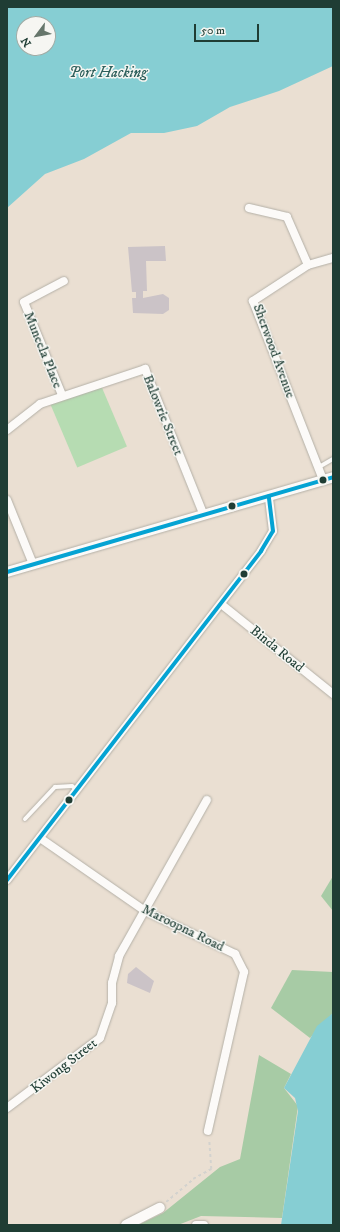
<!DOCTYPE html>
<html>
<head>
<meta charset="utf-8">
<style>
  body { margin:0 }
  #map { position:relative; width:340px; height:1232px; overflow:hidden; background:#eadfd2; font-family:"IM FELL DW Pica",serif }
  div>[style] { position:absolute }
  .green>* { inset:0; background:#b6dcb2; transform-origin:0 0 }
  .forest>* { inset:0; background:#a7cba5 }
  .water>* { inset:0; background:#86ced3 }
  .building>* { inset:0; background:#cbc3c7 }
  .path>* { height:1.5px; margin-top:-0.75px; transform-origin:0; background:repeating-linear-gradient(90deg,#d3d2ce 0 3px,transparent 0 6px) }
  .roads { filter:drop-shadow(0 0 1px #b4b0a7) drop-shadow(0 0 1px #b4b0a7) }
  .service>* { height:4px; margin:-2px; padding:0 2px; transform-origin:2px; border-radius:2px; background:#fcfaf8 }
  .minor>* { height:8px; margin:-4px; padding:0 4px; transform-origin:4px; border-radius:4px; background:#fcfaf8 }
  .tertiary>* { height:10px; margin:-5px; padding:0 5px; transform-origin:5px; border-radius:5px; background:#fcfaf8 }
  .bus-1>* { height:4px; margin:-2px; padding:0 2px; transform-origin:2px; border-radius:2px; background:#05a3d3 }
  .dots>* { width:11px; height:11px; translate:-50% -50%; box-sizing:border-box; border:2px solid #f6f6f2; border-radius:50% }
  span { translate:-50% -50%; white-space:nowrap; text-align:center; line-height:1.15; -webkit-text-stroke:3px #f6f6f2; paint-order:stroke }
  .street-label { font-size:14px; color:#1f3d34 }
  .water-label { font-size:15px; color:#2e605c; font-style:italic }
  .frame { position:absolute; inset:0; border:8px solid #1f3d34; pointer-events:none }
  .north { position:absolute; left:16px; top:16px; width:40px; height:40px; box-sizing:border-box; background:#f6f6f2; border:1px solid #a0aca6; border-radius:50%; rotate:238deg; font-size:11px; font-weight:700; line-height:16px; text-align:center; color:#1f3d34 }
  .north::after { content:''; display:block; margin:auto; width:14px; height:18px; background:#66766b; clip-path:polygon(50% 0,100% 100%,50% 72%,0 100%) }
  .scale { position:absolute; left:194px; top:24px; width:65px; height:18px; box-sizing:border-box; border:2px solid #1f3d34; border-top:0; padding-left:5px; font-size:12px; line-height:14px; white-space:nowrap; color:#1f3d34; -webkit-text-stroke:3px #f6f6f2; paint-order:stroke }
</style>
</head>
<body>
<div id="map">
  <div class="green">
    <div style="left:100px;top:383px;width:69px;height:54px;rotate:67deg"></div>
  </div>
  <div class="forest">
    <div style="clip-path:polygon(333px 876px,333px 911px,321px 896px)"></div>
    <div style="clip-path:polygon(292px 970px,333px 972px,333px 1013px,310px 1038px,271px 1008px)"></div>
    <div style="clip-path:polygon(259px 1055px,291px 1074px,284px 1088px,298px 1106px,282px 1218px,201px 1216px,178px 1225px,138px 1225px,163px 1213px,220px 1167px,240px 1159px)"></div>
  </div>
  <div class="water">
    <div style="clip-path:polygon(evenodd,7px 7px,333px 7px,333px 66px,279px 91px,230px 107px,197px 126px,164px 133px,131px 133px,84px 159px,45px 174px,7px 208px,7px 7px,24px 24px,48px 24px,48px 48px,24px 48px,24px 24px)"></div>
    <div style="clip-path:polygon(333px 1013px,333px 1225px,281px 1225px,298px 1111px,295px 1098px,284px 1088px,317px 1026px)"></div>
  </div>
  <div class="building">
    <div style="clip-path:polygon(165px 246px,166px 261px,146px 261px,147px 291px,143px 291px,143px 298px,163px 294px,169px 298px,169px 310px,163px 314px,133px 313px,132px 298px,136px 298px,136px 292px,132px 292px,128px 247px)"></div>
    <div style="clip-path:polygon(136px 967px,154px 981px,150px 993px,127px 983px,128px 974px)"></div>
  </div>
  <div class="path">
    <div style="left:166px;top:1202px;width:35px;rotate:-40deg"></div>
    <div style="left:193px;top:1179px;width:21px;rotate:-29deg"></div>
    <div style="left:211px;top:1169px;width:30px;rotate:-94deg"></div>
  </div>
  <div class="roads">
    <div class="service">
      <div style="left:319px;top:467px;width:16px;rotate:-30deg"></div>
      <div style="left:25px;top:819px;width:44px;rotate:-46.8deg"></div>
      <div style="left:55px;top:787px;width:17px;rotate:-3deg"></div>
      <div style="left:72px;top:786px;width:6px;rotate:39deg"></div>
    </div>
    <div class="minor">
      <div style="left:249px;top:208px;width:39px;rotate:13deg"></div>
      <div style="left:287px;top:217px;width:52px;rotate:66.4deg"></div>
      <div style="left:308px;top:265px;width:66px;rotate:146.8deg"></div>
      <div style="left:253px;top:301px;width:192px;rotate:68.6deg"></div>
      <div style="left:308px;top:265px;width:26px;rotate:-16deg"></div>
      <div style="left:62px;top:395px;width:100px;rotate:-112.2deg"></div>
      <div style="left:24px;top:302px;width:45px;rotate:-27.7deg"></div>
      <div style="left:7px;top:430px;width:42px;rotate:-38.2deg"></div>
      <div style="left:40px;top:404px;width:111px;rotate:-18.4deg"></div>
      <div style="left:145px;top:369px;width:155px;rotate:68.1deg"></div>
      <div style="left:7px;top:500px;width:69px;rotate:67.9deg"></div>
      <div style="left:221px;top:604px;width:144px;rotate:38.8deg"></div>
      <div style="left:40px;top:838px;width:128px;rotate:34.8deg"></div>
      <div style="left:145px;top:911px;width:100px;rotate:25.5deg"></div>
      <div style="left:235px;top:954px;width:20px;rotate:63deg"></div>
      <div style="left:244px;top:972px;width:163px;rotate:102.8deg"></div>
      <div style="left:7px;top:880px;width:416px;rotate:-52.3deg"></div>
      <div style="left:261px;top:551px;width:23px;rotate:-59deg"></div>
      <div style="left:273px;top:531px;width:35px;rotate:-97deg"></div>
      <div style="left:7px;top:1108px;width:116px;rotate:-37deg"></div>
      <div style="left:100px;top:1038px;width:37px;rotate:-71deg"></div>
      <div style="left:112px;top:1003px;width:20px;rotate:-90deg"></div>
      <div style="left:112px;top:983px;width:28px;rotate:-75deg"></div>
      <div style="left:119px;top:956px;width:179px;rotate:-60.6deg"></div>
      <div style="left:196px;top:1225px;width:8px"></div>
    </div>
    <div class="tertiary">
      <div style="left:7px;top:572px;width:340px;rotate:-16.2deg"></div>
      <div style="left:126px;top:1225px;width:38px;rotate:-27deg"></div>
    </div>
  </div>
  <div class="bus-1">
    <div style="left:7px;top:572px;width:340px;rotate:-16.2deg"></div>
    <div style="left:7px;top:880px;width:416px;rotate:-52.3deg"></div>
    <div style="left:261px;top:551px;width:23px;rotate:-59deg"></div>
    <div style="left:273px;top:531px;width:35px;rotate:-97deg"></div>
  </div>
  <div class="dots">
    <div style="left:323px;top:480px;background:#1f3d34"></div>
    <div style="left:232px;top:506px;background:#1f3d34"></div>
    <div style="left:244px;top:574px;background:#1f3d34"></div>
    <div style="left:69px;top:800px;background:#1f3d34"></div>
  </div>
  <div class="street-label">
    <span style="left:43px;top:350px;rotate:68deg">Muneela Place</span>
    <span style="left:274px;top:351px;rotate:70deg">Sherwood Avenue</span>
    <span style="left:163px;top:415px;rotate:68deg">Balowrie Street</span>
    <span style="left:277px;top:649px;rotate:39deg">Binda Road</span>
    <span style="left:183px;top:928px;rotate:26deg">Maroopna Road</span>
    <span style="left:64px;top:1066px;rotate:-38deg">Kiwong Street</span>
  </div>
  <div class="water-label">
    <span style="left:108px;top:73px">Port Hacking</span>
  </div>
  <div class="frame"></div>
  <div class="north">N</div>
  <div class="scale">50 m</div>
</div>
</body>
</html>
